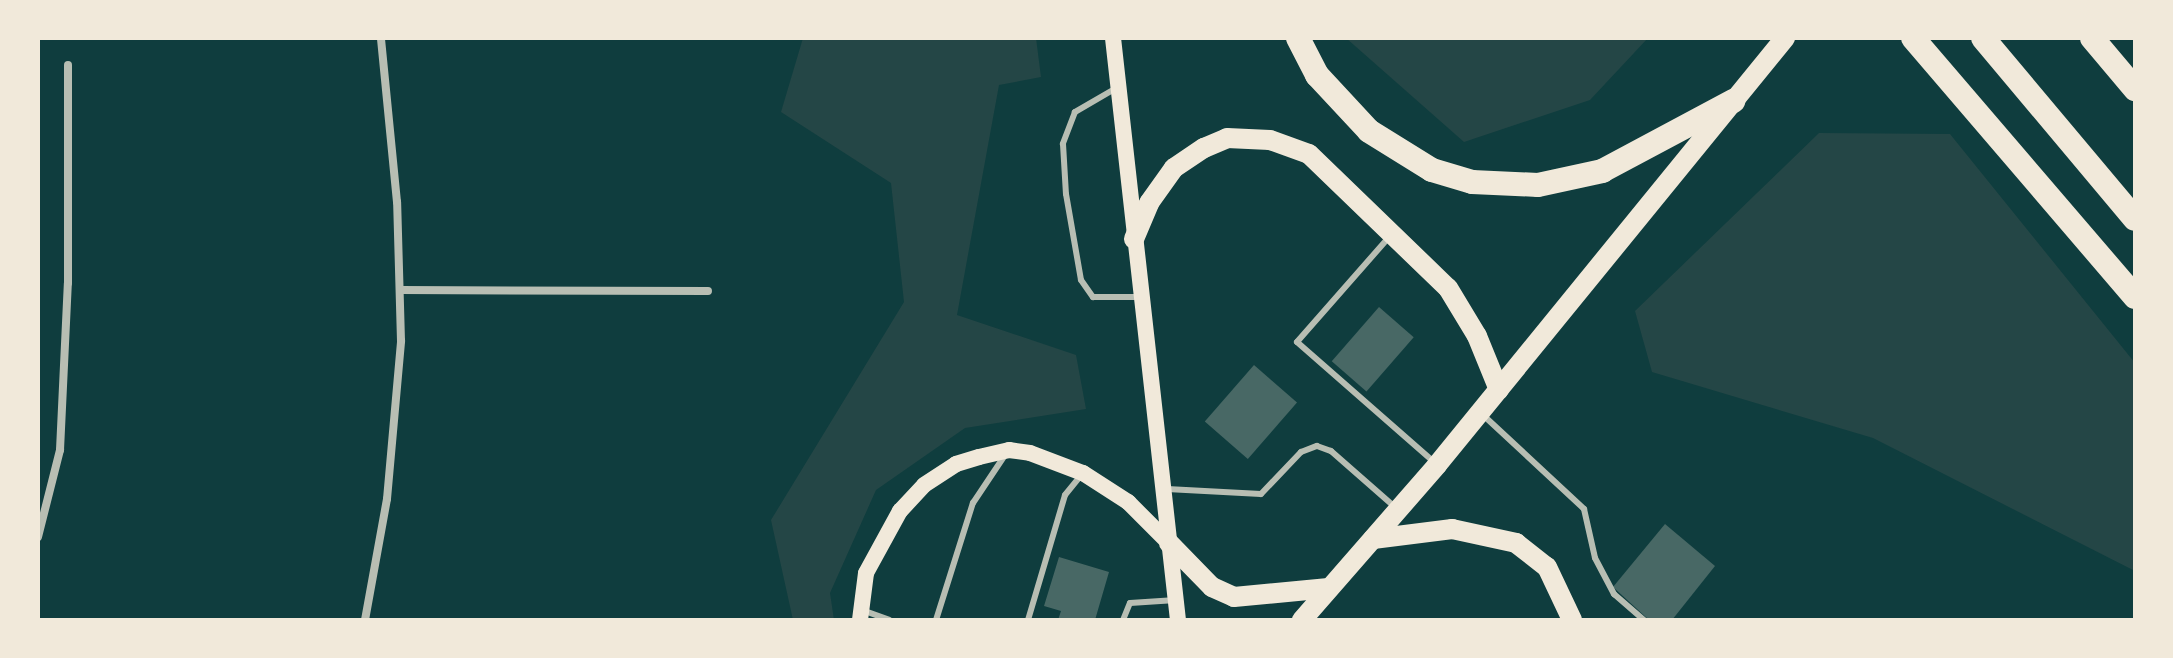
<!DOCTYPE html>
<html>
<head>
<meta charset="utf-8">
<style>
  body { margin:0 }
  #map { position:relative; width:2173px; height:658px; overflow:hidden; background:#0f3d3e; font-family:Roboto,sans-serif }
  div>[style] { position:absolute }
  .green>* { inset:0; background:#244646 }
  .building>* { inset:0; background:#486865; transform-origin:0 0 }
  .service>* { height:6px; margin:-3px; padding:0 3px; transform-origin:3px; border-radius:3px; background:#b8beb3 }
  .minor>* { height:8px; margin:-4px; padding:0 4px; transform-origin:4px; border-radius:4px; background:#b8beb3 }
  .secondary>* { height:16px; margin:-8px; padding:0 8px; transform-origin:8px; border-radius:8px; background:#f1e9da }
  .primary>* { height:20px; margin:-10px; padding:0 10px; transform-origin:10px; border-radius:10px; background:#f1e9da }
  .motorway>* { height:24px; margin:-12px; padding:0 12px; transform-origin:12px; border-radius:12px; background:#f1e9da }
  span { translate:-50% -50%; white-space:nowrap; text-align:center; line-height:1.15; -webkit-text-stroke:7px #f1e9da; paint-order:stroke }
  .frame { position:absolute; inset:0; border:40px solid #f1e9da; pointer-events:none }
</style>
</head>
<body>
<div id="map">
  <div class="green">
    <div style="clip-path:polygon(803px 38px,1036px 38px,1041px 77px,999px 85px,957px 315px,1076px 355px,1086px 409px,965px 428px,876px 490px,830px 593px,834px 620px,793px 620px,771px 520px,904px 302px,891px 183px,781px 112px)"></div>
    <div style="clip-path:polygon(1346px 38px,1648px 38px,1590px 100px,1464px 142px)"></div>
    <div style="clip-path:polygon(1819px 133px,1950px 134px,2135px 363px,2135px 571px,1873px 438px,1652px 372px,1635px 311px)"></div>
  </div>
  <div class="building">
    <div style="left:1379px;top:307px;width:46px;height:72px;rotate:41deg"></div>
    <div style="left:1254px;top:365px;width:57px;height:75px;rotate:41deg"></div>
    <div style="clip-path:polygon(1665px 524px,1715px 566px,1672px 620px,1649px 620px,1613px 587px)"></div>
    <div style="clip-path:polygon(1059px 557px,1109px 572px,1095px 620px,1058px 620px,1061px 611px,1044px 606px)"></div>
  </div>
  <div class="service">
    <div style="left:1118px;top:87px;width:50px;rotate:149.8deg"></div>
    <div style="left:1075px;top:112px;width:34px;rotate:111deg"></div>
    <div style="left:1063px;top:144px;width:50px;rotate:86.6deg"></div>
    <div style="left:1066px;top:194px;width:87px;rotate:80.1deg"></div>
    <div style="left:1081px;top:280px;width:21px;rotate:55deg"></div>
    <div style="left:1093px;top:297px;width:47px"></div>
    <div style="left:1390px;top:236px;width:141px;rotate:131.3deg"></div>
    <div style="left:1297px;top:342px;width:184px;rotate:41.2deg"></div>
    <div style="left:1483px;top:415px;width:138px;rotate:42.9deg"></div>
    <div style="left:1584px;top:509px;width:50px;rotate:77.3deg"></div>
    <div style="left:1595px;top:558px;width:41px;rotate:62.2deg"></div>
    <div style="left:1614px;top:594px;width:40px;rotate:41deg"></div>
    <div style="left:1167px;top:489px;width:94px;rotate:3deg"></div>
    <div style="left:1261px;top:494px;width:58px;rotate:-46.4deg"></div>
    <div style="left:1301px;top:452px;width:17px;rotate:-21deg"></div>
    <div style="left:1317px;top:446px;width:15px;rotate:20deg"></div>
    <div style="left:1331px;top:451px;width:86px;rotate:41.2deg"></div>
    <div style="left:862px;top:610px;width:29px;rotate:20deg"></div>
    <div style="left:936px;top:620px;width:123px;rotate:-72.5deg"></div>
    <div style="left:973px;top:503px;width:58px;rotate:-56.3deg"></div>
    <div style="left:1028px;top:620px;width:130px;rotate:-73.5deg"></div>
    <div style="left:1065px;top:495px;width:26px;rotate:-51deg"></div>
    <div style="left:1123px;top:620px;width:18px;rotate:-68deg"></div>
    <div style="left:1130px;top:603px;width:46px;rotate:-3.7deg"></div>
  </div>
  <div class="minor">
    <div style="left:400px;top:290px;width:308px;rotate:0.2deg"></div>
    <div style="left:38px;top:537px;width:90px;rotate:-75.8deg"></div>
    <div style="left:60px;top:450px;width:167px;rotate:-87.3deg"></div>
    <div style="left:68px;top:283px;width:218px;rotate:-90deg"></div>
    <div style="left:365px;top:620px;width:123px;rotate:-79.7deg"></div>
    <div style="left:387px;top:499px;width:159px;rotate:-84.9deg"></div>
    <div style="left:401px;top:341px;width:139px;rotate:-91.6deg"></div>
    <div style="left:397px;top:202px;width:165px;rotate:-95.6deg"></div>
  </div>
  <div class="secondary">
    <div style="left:1113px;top:38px;width:586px;rotate:83.63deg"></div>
    <div style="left:860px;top:620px;width:47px;rotate:-82.7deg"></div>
    <div style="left:866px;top:573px;width:71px;rotate:-61.3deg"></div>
    <div style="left:900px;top:511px;width:35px;rotate:-47deg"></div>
    <div style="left:924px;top:485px;width:38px;rotate:-33deg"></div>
    <div style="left:956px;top:464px;width:24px;rotate:-17deg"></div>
    <div style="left:979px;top:457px;width:31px;rotate:-13deg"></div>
    <div style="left:1009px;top:450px;width:21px;rotate:8deg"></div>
    <div style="left:1030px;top:453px;width:57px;rotate:20.7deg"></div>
    <div style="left:1083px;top:473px;width:54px;rotate:32.8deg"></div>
    <div style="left:1128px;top:502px;width:58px;rotate:45deg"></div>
  </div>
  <div class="primary">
    <div style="left:1134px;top:239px;width:39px;rotate:-67deg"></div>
    <div style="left:1149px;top:203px;width:43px;rotate:-54.5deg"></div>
    <div style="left:1174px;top:168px;width:36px;rotate:-34deg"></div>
    <div style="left:1204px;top:148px;width:25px;rotate:-23deg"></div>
    <div style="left:1227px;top:138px;width:43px;rotate:2.7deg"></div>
    <div style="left:1270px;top:140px;width:41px;rotate:19.7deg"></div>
    <div style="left:1309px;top:154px;width:193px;rotate:44deg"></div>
    <div style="left:1448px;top:288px;width:56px;rotate:58.9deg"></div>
    <div style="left:1477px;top:336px;width:58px;rotate:67.8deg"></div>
    <div style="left:1373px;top:539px;width:80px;rotate:-7.2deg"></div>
    <div style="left:1452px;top:529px;width:66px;rotate:12.3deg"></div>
    <div style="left:1516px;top:543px;width:39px;rotate:38deg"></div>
    <div style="left:1547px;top:567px;width:59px;rotate:64.7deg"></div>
    <div style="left:1169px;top:543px;width:62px;rotate:45.7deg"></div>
    <div style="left:1212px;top:587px;width:24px;rotate:24deg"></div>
    <div style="left:1234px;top:597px;width:95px;rotate:-5.4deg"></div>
    <div style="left:1302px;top:620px;width:206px;rotate:-48.9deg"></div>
    <div style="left:1437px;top:465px;width:551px;rotate:-50.82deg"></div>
  </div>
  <div class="motorway">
    <div style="left:1298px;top:38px;width:42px;rotate:62.8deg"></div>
    <div style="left:1317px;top:75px;width:76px;rotate:47.1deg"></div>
    <div style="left:1369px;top:131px;width:74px;rotate:31.8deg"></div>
    <div style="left:1432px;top:170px;width:42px;rotate:16.7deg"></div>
    <div style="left:1472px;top:182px;width:66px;rotate:2.6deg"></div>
    <div style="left:1538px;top:185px;width:66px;rotate:-12.3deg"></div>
    <div style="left:1602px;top:171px;width:149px;rotate:-28.1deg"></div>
    <div style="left:1913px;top:38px;width:341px;rotate:49.4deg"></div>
    <div style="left:1983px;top:38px;width:236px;rotate:50deg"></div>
    <div style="left:2092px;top:38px;width:67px;rotate:49.9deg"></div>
  </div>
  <div class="frame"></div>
</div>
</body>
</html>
